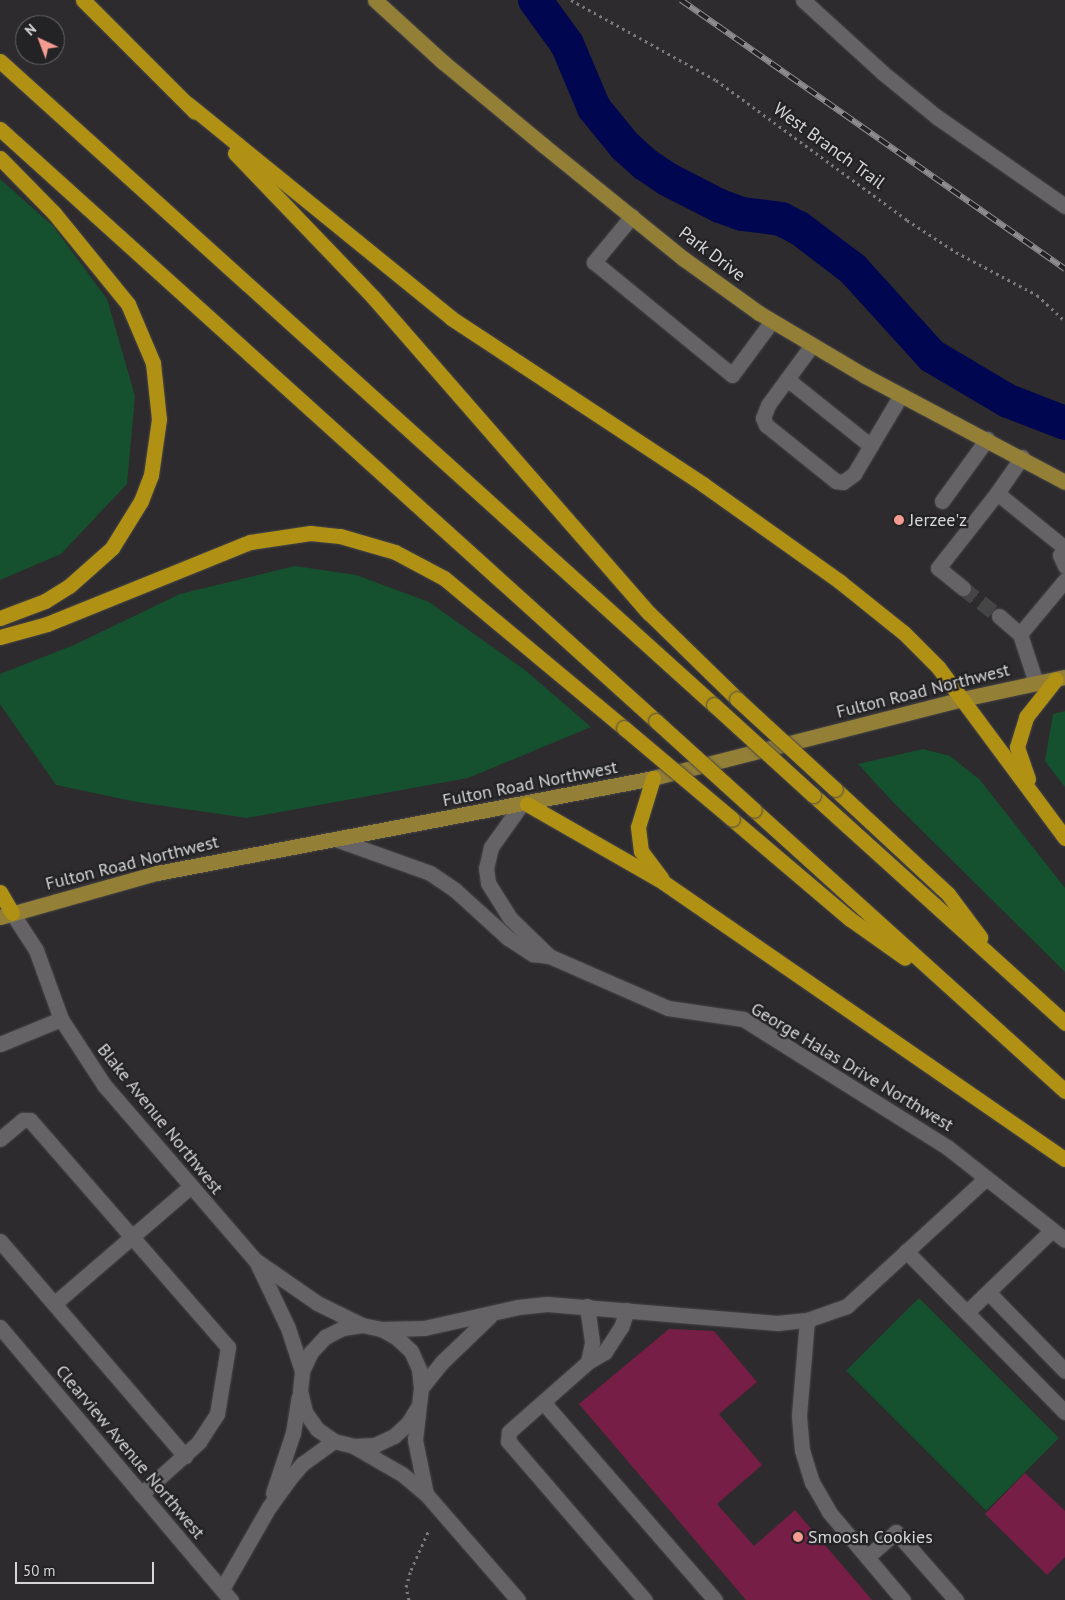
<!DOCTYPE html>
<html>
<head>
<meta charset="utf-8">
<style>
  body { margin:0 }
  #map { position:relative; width:1065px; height:1600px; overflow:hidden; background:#2d2b2d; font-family:"PT Sans",sans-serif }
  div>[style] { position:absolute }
  .green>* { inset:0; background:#15512e; transform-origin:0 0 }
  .river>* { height:34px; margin:-17px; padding:0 17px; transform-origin:17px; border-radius:17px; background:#00064f }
  .building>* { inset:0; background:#771e46 }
  .minor-tunnel>* { height:15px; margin-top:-7.5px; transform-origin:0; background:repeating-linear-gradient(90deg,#464546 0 15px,transparent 0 23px) }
  .path>* { height:3px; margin-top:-1.5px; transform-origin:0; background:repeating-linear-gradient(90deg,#7c7a7c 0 2.5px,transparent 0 6.5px) }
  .roads { filter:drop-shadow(0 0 1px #474648) drop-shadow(0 0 1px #474648) }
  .minor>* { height:15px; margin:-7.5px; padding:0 7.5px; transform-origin:7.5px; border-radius:7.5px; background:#656366 }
  .major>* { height:15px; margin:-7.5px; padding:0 7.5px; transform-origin:7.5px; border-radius:7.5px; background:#937f35 }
  .highway>* { height:15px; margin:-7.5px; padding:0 7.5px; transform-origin:7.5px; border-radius:7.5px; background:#b19114 }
  .rail>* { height:5.5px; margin-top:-2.75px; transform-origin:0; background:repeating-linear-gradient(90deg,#232224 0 11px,#8e8d8e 0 22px); box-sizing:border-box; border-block:1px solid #8e8d8e }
  .bridges { filter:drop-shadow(0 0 1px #474648) drop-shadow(0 0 1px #474648) }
  .highway-bridge>* { height:15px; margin:-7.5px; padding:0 7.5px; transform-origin:7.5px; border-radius:7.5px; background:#b19114 }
  .dots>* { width:14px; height:14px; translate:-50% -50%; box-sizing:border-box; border:2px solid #232224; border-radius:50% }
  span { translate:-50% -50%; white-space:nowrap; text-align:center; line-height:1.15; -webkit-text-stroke:4.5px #232224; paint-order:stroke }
  .street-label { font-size:18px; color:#d7d6d7 }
  .poi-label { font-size:18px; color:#d7d6d7 }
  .left { translate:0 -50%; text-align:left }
  .north { position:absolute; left:15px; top:15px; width:50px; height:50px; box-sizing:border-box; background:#232224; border:1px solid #6b6a6c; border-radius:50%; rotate:317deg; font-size:14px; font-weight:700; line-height:20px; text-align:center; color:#d7d6d7 }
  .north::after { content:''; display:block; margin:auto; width:18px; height:22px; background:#f59c91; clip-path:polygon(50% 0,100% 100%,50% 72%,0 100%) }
  .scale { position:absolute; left:15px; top:1562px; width:139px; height:22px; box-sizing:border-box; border:2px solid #d7d6d7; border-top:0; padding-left:6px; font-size:15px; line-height:18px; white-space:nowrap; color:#d7d6d7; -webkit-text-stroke:4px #232224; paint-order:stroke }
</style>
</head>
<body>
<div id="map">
  <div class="green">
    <div style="clip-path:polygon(0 179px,53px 226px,107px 299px,135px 396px,127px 484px,61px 554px,0 580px)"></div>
    <div style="clip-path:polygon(295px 566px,356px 575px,429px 602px,525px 670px,591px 727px,468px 778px,247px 818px,137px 802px,56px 785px,0 704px,0 674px,74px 645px,180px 594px)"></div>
    <div style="clip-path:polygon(1065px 711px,1065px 787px,1045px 761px,1053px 714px)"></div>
    <div style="clip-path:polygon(923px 749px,950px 756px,980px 780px,1065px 888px,1065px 972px,892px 801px,858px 764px)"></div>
    <div style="left:919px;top:1298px;width:198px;height:103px;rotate:45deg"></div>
  </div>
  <div class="river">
    <div style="left:535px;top:0;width:54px;rotate:54deg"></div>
    <div style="left:567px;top:44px;width:69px;rotate:67.1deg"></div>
    <div style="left:594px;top:108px;width:49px;rotate:50.8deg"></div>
    <div style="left:625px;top:146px;width:27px;rotate:42deg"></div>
    <div style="left:645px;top:164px;width:27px;rotate:34deg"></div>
    <div style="left:667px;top:179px;width:59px;rotate:27deg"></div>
    <div style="left:720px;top:206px;width:23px;rotate:20deg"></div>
    <div style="left:742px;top:214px;width:39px;rotate:7deg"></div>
    <div style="left:781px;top:219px;width:20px;rotate:27deg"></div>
    <div style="left:799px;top:228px;width:68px;rotate:37.2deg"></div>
    <div style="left:853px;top:269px;width:118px;rotate:47.8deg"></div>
    <div style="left:932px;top:356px;width:88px;rotate:30.6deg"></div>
    <div style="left:1008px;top:401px;width:61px;rotate:21.1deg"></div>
  </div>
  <div class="building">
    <div style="clip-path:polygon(669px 1329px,714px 1331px,757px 1382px,719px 1414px,762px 1465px,717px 1504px,754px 1546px,795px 1510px,872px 1600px,746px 1600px,579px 1404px)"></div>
    <div style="clip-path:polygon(1025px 1473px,1065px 1511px,1065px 1557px,1047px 1575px,985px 1514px)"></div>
  </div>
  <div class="minor-tunnel">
    <div style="left:963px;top:588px;width:46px;rotate:37.9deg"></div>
  </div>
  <div class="path">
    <div style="left:571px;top:0;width:166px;rotate:28.9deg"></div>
    <div style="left:716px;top:80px;width:237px;rotate:36.2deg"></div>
    <div style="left:907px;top:220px;width:59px;rotate:33.1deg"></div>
    <div style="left:956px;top:252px;width:92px;rotate:28deg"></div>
    <div style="left:1037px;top:295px;width:38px;rotate:43deg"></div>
    <div style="left:409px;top:1600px;width:13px;rotate:-103deg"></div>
    <div style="left:406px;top:1587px;width:18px;rotate:-74deg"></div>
    <div style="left:411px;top:1570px;width:42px;rotate:-65.9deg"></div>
  </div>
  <div class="roads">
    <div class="minor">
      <div style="left:803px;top:0;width:108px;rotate:42.4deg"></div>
      <div style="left:883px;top:73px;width:70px;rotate:39.2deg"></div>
      <div style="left:937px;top:117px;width:156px;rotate:34.8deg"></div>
      <div style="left:632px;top:216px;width:60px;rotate:129.6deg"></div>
      <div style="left:594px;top:262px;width:178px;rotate:39.3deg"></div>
      <div style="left:732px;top:375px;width:67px;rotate:-53.5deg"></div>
      <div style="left:812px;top:345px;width:74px;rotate:126.3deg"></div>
      <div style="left:768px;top:405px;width:14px;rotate:111deg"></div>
      <div style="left:763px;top:418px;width:8px;rotate:67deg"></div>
      <div style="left:766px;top:425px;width:90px;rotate:38.7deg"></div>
      <div style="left:836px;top:481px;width:7px;rotate:8deg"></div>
      <div style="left:843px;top:482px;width:14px;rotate:-36deg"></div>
      <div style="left:854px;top:474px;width:92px;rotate:-59.3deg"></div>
      <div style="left:787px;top:379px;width:107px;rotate:38.6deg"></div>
      <div style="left:1022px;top:457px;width:44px;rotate:124.8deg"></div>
      <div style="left:997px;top:493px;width:87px;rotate:39deg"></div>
      <div style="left:942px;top:501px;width:77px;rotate:-54deg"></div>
      <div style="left:1065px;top:550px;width:7px;rotate:135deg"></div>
      <div style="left:1060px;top:555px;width:12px;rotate:66deg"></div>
      <div style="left:963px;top:588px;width:32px;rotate:-141deg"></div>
      <div style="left:938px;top:568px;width:95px;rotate:-51.8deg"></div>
      <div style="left:999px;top:616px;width:28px;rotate:41deg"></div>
      <div style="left:1036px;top:683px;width:52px;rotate:-108.1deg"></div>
      <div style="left:1020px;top:634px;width:70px;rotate:-50.2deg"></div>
      <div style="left:521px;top:805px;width:52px;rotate:125.5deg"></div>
      <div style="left:491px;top:847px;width:22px;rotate:103deg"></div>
      <div style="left:486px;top:868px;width:15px;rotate:82deg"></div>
      <div style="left:488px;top:883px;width:41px;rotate:57.8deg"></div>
      <div style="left:510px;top:918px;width:54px;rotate:44.3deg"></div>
      <div style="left:338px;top:840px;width:98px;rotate:19.7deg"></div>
      <div style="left:430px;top:873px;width:30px;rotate:34deg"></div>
      <div style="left:455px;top:890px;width:72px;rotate:42.2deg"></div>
      <div style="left:508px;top:938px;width:30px;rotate:33deg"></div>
      <div style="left:533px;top:954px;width:16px;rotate:7deg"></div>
      <div style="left:549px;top:956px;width:130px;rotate:23.6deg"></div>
      <div style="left:668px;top:1008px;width:76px;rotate:8.3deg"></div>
      <div style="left:743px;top:1019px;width:241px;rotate:32.1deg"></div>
      <div style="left:947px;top:1147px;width:150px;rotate:38.2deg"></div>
      <div style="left:12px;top:913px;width:44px;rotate:57deg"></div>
      <div style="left:36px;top:950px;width:73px;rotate:70.1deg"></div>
      <div style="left:61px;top:1019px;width:79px;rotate:56.9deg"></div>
      <div style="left:104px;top:1085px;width:231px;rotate:49.2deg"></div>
      <div style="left:255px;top:1260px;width:75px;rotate:34.7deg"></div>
      <div style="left:317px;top:1303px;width:50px;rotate:26.1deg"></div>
      <div style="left:0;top:1044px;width:66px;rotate:-22.3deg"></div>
      <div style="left:0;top:1139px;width:30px;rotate:-40deg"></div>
      <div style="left:23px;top:1120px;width:7px"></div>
      <div style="left:30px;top:1120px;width:301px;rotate:48.9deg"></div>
      <div style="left:228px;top:1347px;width:68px;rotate:99.3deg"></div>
      <div style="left:217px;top:1414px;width:33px;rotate:123deg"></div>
      <div style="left:199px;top:1442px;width:78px;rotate:138.1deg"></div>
      <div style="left:0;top:1241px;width:284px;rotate:49.3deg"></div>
      <div style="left:906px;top:1251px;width:226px;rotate:45.4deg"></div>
      <div style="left:257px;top:1263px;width:72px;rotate:64.5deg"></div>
      <div style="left:288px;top:1328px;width:45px;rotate:72deg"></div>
      <div style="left:988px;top:1292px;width:110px;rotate:45.7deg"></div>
      <div style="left:55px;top:1303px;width:178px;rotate:-40.7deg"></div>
      <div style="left:587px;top:1306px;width:37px;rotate:82deg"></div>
      <div style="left:592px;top:1343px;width:19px;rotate:102deg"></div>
      <div style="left:627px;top:1310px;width:18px;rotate:109deg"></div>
      <div style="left:621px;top:1327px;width:30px;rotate:123deg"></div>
      <div style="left:605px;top:1352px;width:20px;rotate:150deg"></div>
      <div style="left:588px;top:1362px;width:106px;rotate:138.5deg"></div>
      <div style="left:509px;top:1432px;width:9px;rotate:96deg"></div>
      <div style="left:508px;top:1441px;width:210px;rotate:49.3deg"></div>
      <div style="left:967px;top:1312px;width:118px;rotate:-44deg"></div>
      <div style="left:807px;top:1320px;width:96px;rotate:94.8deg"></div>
      <div style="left:799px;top:1416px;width:34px;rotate:85deg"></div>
      <div style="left:802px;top:1450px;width:34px;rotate:73deg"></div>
      <div style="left:812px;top:1482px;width:34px;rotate:60deg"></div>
      <div style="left:829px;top:1512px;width:115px;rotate:49.9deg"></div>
      <div style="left:0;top:1327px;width:358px;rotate:49.8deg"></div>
      <div style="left:381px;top:1329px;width:43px;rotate:-1.3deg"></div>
      <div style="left:424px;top:1328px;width:96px;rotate:-12.6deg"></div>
      <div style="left:518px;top:1307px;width:29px;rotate:-6deg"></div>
      <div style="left:547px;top:1304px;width:231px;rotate:4.7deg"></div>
      <div style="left:777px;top:1323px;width:30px;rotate:-6deg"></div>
      <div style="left:807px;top:1320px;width:42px;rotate:-19.3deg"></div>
      <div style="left:847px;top:1306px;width:189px;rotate:-42.6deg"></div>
      <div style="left:421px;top:1388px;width:32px;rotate:-51deg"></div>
      <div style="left:441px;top:1363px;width:68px;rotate:-43.8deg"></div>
      <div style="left:543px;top:1402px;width:262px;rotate:49deg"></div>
      <div style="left:418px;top:1407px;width:19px;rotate:122deg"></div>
      <div style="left:408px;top:1423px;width:19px;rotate:137deg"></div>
      <div style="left:394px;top:1436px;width:21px;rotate:155deg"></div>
      <div style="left:375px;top:1445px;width:21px;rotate:177deg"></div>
      <div style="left:354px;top:1446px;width:21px;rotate:-166deg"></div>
      <div style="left:334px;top:1441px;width:21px;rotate:-145deg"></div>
      <div style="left:317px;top:1429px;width:21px;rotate:-125deg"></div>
      <div style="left:305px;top:1412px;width:22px;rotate:-103deg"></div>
      <div style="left:300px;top:1391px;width:20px;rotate:-84deg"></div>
      <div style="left:302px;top:1371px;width:21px;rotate:-65deg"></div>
      <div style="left:311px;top:1352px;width:21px;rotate:-47deg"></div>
      <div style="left:325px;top:1337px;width:20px;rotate:-27deg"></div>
      <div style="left:343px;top:1328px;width:19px;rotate:-9deg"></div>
      <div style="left:362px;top:1325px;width:19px;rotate:12deg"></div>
      <div style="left:381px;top:1329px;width:18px;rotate:29deg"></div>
      <div style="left:397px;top:1338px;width:19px;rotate:43deg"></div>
      <div style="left:411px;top:1351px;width:20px;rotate:66deg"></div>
      <div style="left:419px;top:1369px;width:19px;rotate:84deg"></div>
      <div style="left:421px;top:1388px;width:52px;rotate:96.6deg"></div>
      <div style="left:415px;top:1440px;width:55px;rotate:78.5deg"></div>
      <div style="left:355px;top:1447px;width:54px;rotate:29.9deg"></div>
      <div style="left:402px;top:1474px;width:31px;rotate:40deg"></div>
      <div style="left:426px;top:1494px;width:140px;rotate:49deg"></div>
      <div style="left:273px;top:1493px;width:63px;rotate:-71.6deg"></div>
      <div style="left:293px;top:1433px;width:36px;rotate:-81deg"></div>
      <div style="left:867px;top:1557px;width:38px;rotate:-41deg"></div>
      <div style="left:896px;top:1532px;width:91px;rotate:48.6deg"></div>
      <div style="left:222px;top:1589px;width:95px;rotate:-60.2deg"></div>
      <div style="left:269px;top:1507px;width:37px;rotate:-54deg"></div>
      <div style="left:291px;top:1477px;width:17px;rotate:-50deg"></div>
      <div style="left:302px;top:1464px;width:39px;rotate:-36deg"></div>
    </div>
    <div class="major">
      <div style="left:375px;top:0;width:92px;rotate:42.4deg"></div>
      <div style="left:443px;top:62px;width:130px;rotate:39.7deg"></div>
      <div style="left:543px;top:145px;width:181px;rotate:39deg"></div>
      <div style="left:684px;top:259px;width:92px;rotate:35.8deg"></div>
      <div style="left:759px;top:313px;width:123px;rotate:30.7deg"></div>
      <div style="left:865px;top:376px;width:226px;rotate:27.9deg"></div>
      <div style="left:0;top:917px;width:163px;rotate:-15.7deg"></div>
      <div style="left:157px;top:873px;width:505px;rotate:-10.84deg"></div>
      <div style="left:653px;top:778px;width:319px;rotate:-14.3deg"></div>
      <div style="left:962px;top:699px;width:105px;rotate:-12.1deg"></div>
    </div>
    <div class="highway">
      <div style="left:83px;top:0;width:158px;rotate:45deg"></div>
      <div style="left:0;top:61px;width:962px;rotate:42.05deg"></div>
      <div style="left:188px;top:104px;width:339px;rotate:39.1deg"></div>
      <div style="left:451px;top:318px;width:303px;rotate:33.4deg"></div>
      <div style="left:704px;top:485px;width:166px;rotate:35.4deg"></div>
      <div style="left:839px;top:581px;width:83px;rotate:38.7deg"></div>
      <div style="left:904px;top:633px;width:48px;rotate:45deg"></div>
      <div style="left:938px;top:667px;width:213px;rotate:53.4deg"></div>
      <div style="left:0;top:129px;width:884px;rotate:42.06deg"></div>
      <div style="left:235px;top:153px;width:199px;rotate:46.2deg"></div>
      <div style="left:373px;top:297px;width:420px;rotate:48.9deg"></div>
      <div style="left:649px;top:613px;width:123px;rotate:44.3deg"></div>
      <div style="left:0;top:158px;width:77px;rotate:45.5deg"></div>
      <div style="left:54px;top:213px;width:117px;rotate:50.9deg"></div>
      <div style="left:128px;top:304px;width:64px;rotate:67deg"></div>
      <div style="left:153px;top:363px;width:56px;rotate:83.9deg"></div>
      <div style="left:159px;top:419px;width:57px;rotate:98.1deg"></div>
      <div style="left:151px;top:475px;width:28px;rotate:111deg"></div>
      <div style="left:141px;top:501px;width:55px;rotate:121.7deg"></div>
      <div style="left:112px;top:548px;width:57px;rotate:138.5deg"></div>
      <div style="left:69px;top:586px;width:28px;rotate:148deg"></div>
      <div style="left:45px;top:601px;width:48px;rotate:159.3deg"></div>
      <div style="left:0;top:637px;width:49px;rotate:-15.5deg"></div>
      <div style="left:47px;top:624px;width:219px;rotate:-22deg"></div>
      <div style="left:250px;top:542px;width:61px;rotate:-8.5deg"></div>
      <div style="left:310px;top:533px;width:30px;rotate:6deg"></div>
      <div style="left:340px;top:536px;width:57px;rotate:16.2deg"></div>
      <div style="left:395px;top:552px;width:55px;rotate:28deg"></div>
      <div style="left:444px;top:578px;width:234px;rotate:39.8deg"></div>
      <div style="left:653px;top:778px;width:51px;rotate:107deg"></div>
      <div style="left:638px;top:827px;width:24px;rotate:83deg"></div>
      <div style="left:641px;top:851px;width:34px;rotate:53deg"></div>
      <div style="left:1028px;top:779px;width:34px;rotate:-109deg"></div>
      <div style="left:1017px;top:747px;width:31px;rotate:-73deg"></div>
      <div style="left:1026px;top:717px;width:48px;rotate:-51.7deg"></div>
      <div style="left:835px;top:789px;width:154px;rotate:42.9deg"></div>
      <div style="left:948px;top:894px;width:54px;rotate:53.3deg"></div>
      <div style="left:813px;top:795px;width:340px;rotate:42.1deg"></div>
      <div style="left:527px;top:804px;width:157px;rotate:29.8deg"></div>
      <div style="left:663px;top:882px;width:488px;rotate:34.6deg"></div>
      <div style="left:754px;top:810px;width:419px;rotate:42.1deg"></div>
      <div style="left:732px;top:819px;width:155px;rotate:40.3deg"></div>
      <div style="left:850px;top:919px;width:67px;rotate:35.3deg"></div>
      <div style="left:0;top:892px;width:24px;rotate:60deg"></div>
    </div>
  </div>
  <div class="rail">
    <div style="left:681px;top:0;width:469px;rotate:35deg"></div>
  </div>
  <div class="bridges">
    <div class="highway-bridge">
      <div style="left:737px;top:699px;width:133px;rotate:42.6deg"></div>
      <div style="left:714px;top:705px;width:134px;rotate:42.3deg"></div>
      <div style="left:656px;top:721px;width:132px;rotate:42.2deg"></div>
      <div style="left:624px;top:728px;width:141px;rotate:40.1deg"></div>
    </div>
  </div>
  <div class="dots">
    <div style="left:899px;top:520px;background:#f59c91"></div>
    <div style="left:798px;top:1537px;background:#f59c91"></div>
  </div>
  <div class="street-label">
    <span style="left:829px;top:146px;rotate:36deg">West Branch Trail</span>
    <span style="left:712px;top:254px;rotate:37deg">Park Drive</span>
    <span style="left:923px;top:691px;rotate:-14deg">Fulton Road Northwest</span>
    <span style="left:530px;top:784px;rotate:-11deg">Fulton Road Northwest</span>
    <span style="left:132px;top:863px;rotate:-14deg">Fulton Road Northwest</span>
    <span style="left:852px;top:1067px;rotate:31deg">George Halas Drive Northwest</span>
    <span style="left:160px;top:1119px;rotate:51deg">Blake Avenue Northwest</span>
    <span style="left:130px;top:1452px;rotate:50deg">Clearview Avenue Northwest</span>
  </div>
  <div class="poi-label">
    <span class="left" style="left:909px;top:520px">Jerzee'z</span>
    <span class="left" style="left:808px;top:1537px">Smoosh Cookies</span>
  </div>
  <div class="north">N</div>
  <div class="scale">50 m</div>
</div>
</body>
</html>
